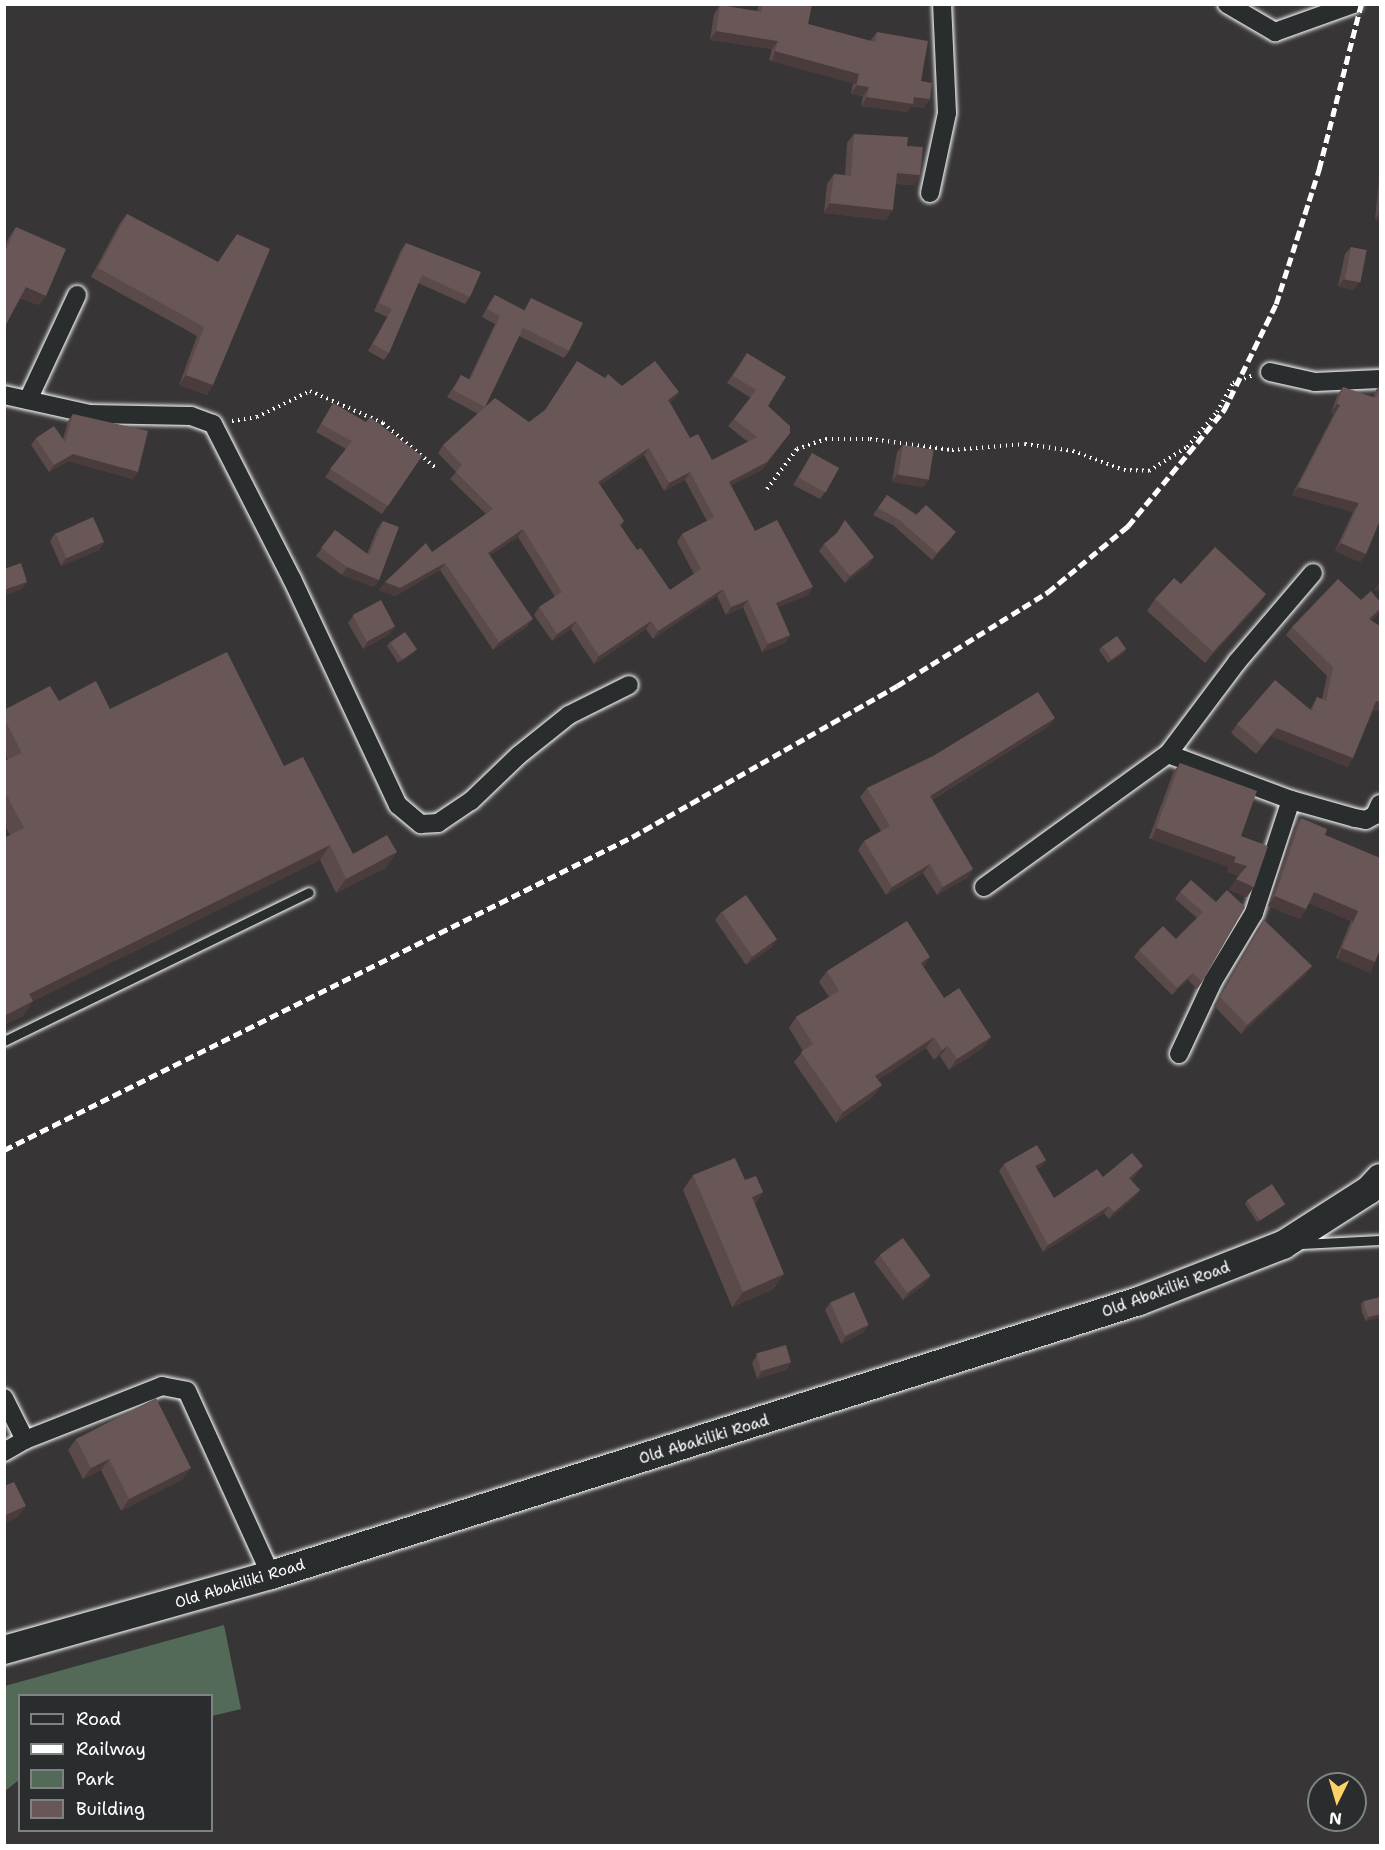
<!DOCTYPE html>
<html>
<head>
<meta charset="utf-8">
<style>
  body { margin:0 }
  #map { position:relative; width:1385px; height:1850px; overflow:hidden; background:#373536; font-family:"Shantell Sans",sans-serif }
  div>[style] { position:absolute }
  .green>* { inset:0; background:#536a58 }
  .path>* { height:4px; margin-top:-2px; transform-origin:0; background:repeating-linear-gradient(90deg,#fff 0 1.5px,transparent 0 6px) }
  .roads { filter:drop-shadow(0 0 2px #fff) drop-shadow(0 0 2px #fff) }
  .lane>* { height:9px; margin:-4.5px; padding:0 4.5px; transform-origin:4.5px; border-radius:4.5px; background:#2a2d2e }
  .street>* { height:18px; margin:-9px; padding:0 9px; transform-origin:9px; border-radius:9px; background:#2a2d2e }
  .primary>* { height:28px; margin:-14px; padding:0 14px; transform-origin:14px; border-radius:14px; background:#2a2d2e }
  .rail>* { height:4.5px; margin-top:-2.25px; transform-origin:0; background:repeating-linear-gradient(90deg,#fff 0 9px,transparent 0 13.5px) }
  .wall>* { inset:0; background:#5a4a4a }
  .shaded-wall>* { inset:0; background:#4a3c3c; transform-origin:0 0 }
  .building>* { inset:0; background:#695656; transform-origin:0 0 }
  span { translate:-50% -50%; white-space:nowrap; text-align:center; line-height:1.15; -webkit-text-stroke:5px #2a2d2e; paint-order:stroke }
  .street-label { font-size:15px; color:#fff }
  .frame { position:absolute; inset:0; border:6px solid #fff; pointer-events:none }
  .legend { position:absolute; left:18px; top:1694px; width:195px; height:138px; box-sizing:border-box; background:#2a2d2e; border:2px solid #7f8182; margin:0; padding:8px 10px; list-style:none; font-size:18px; color:#fff }
  .legend li { display:flex; align-items:center; gap:12px; height:30px }
  .legend b { width:30px; border:2px solid #7f8182 }
  .north { position:absolute; left:1307px; top:1772px; width:60px; height:60px; box-sizing:border-box; background:#2a2d2e; border:2px solid #7f8182; border-radius:50%; rotate:185deg; font-size:16px; font-weight:700; line-height:24px; text-align:center; color:#fff }
  .north::after { content:''; display:block; margin:auto; width:21px; height:27px; background:#ffd166; clip-path:polygon(50% 0,100% 100%,50% 72%,0 100%) }
</style>
</head>
<body>
<div id="map">
  <div class="green">
    <div style="clip-path:polygon(224px 1625px,241px 1709px,212px 1716px,212px 1696px,20px 1696px,19px 1780px,5px 1791px,5px 1686px)"></div>
  </div>
  <div class="path">
    <div style="left:232px;top:421px;width:25px;rotate:-9deg"></div>
    <div style="left:257px;top:417px;width:59px;rotate:-26.1deg"></div>
    <div style="left:310px;top:391px;width:80px;rotate:23.7deg"></div>
    <div style="left:383px;top:423px;width:71px;rotate:40.4deg"></div>
    <div style="left:767px;top:489px;width:50px;rotate:-53.1deg"></div>
    <div style="left:797px;top:449px;width:31px;rotate:-19deg"></div>
    <div style="left:826px;top:439px;width:44px"></div>
    <div style="left:870px;top:439px;width:83px;rotate:7.6deg"></div>
    <div style="left:952px;top:450px;width:73px;rotate:-4.7deg"></div>
    <div style="left:1025px;top:444px;width:49px;rotate:8.3deg"></div>
    <div style="left:1073px;top:451px;width:54px;rotate:20.4deg"></div>
    <div style="left:1124px;top:470px;width:25px;rotate:2deg"></div>
    <div style="left:1149px;top:471px;width:45px;rotate:-32.3deg"></div>
    <div style="left:1187px;top:447px;width:46px;rotate:-49.4deg"></div>
    <div style="left:1217px;top:412px;width:33px;rotate:-61deg"></div>
    <div style="left:1233px;top:383px;width:22px;rotate:-21deg"></div>
  </div>
  <div class="roads">
    <div class="lane">
      <div style="left:4px;top:1041px;width:339px;rotate:-26deg"></div>
      <div style="left:1301px;top:1244px;width:79px;rotate:-2.9deg"></div>
    </div>
    <div class="street">
      <div style="left:1227px;top:4px;width:56px;rotate:30.3deg"></div>
      <div style="left:1275px;top:32px;width:83px;rotate:-19.7deg"></div>
      <div style="left:930px;top:193px;width:82px;rotate:-78deg"></div>
      <div style="left:947px;top:113px;width:109px;rotate:-92.6deg"></div>
      <div style="left:1270px;top:372px;width:46px;rotate:12.5deg"></div>
      <div style="left:1315px;top:382px;width:65px;rotate:-2.6deg"></div>
      <div style="left:4px;top:395px;width:88px;rotate:12.5deg"></div>
      <div style="left:90px;top:414px;width:101px;rotate:1.1deg"></div>
      <div style="left:191px;top:416px;width:23px;rotate:20deg"></div>
      <div style="left:213px;top:424px;width:174px;rotate:63deg"></div>
      <div style="left:292px;top:579px;width:250px;rotate:64.9deg"></div>
      <div style="left:398px;top:805px;width:30px;rotate:40deg"></div>
      <div style="left:421px;top:824px;width:17px;rotate:-3deg"></div>
      <div style="left:438px;top:823px;width:40px;rotate:-34deg"></div>
      <div style="left:471px;top:801px;width:66px;rotate:-43.8deg"></div>
      <div style="left:519px;top:755px;width:64px;rotate:-38.7deg"></div>
      <div style="left:569px;top:715px;width:67px;rotate:-26.6deg"></div>
      <div style="left:28px;top:400px;width:116px;rotate:-65deg"></div>
      <div style="left:1168px;top:754px;width:115px;rotate:-53.1deg"></div>
      <div style="left:1237px;top:662px;width:117px;rotate:-49.5deg"></div>
      <div style="left:984px;top:887px;width:227px;rotate:-35.9deg"></div>
      <div style="left:1168px;top:754px;width:131px;rotate:20.5deg"></div>
      <div style="left:1291px;top:800px;width:66px;rotate:15.7deg"></div>
      <div style="left:1355px;top:818px;width:11px;rotate:10deg"></div>
      <div style="left:1366px;top:820px;width:10px;rotate:-29deg"></div>
      <div style="left:1375px;top:815px;width:12px;rotate:-66deg"></div>
      <div style="left:1179px;top:1054px;width:81px;rotate:-65deg"></div>
      <div style="left:1213px;top:981px;width:79px;rotate:-58.9deg"></div>
      <div style="left:1254px;top:913px;width:119px;rotate:-71.9deg"></div>
      <div style="left:4px;top:1398px;width:47px;rotate:63.4deg"></div>
      <div style="left:4px;top:1452px;width:24px;rotate:-30deg"></div>
      <div style="left:25px;top:1440px;width:147px;rotate:-21.5deg"></div>
      <div style="left:162px;top:1386px;width:25px;rotate:11deg"></div>
      <div style="left:187px;top:1391px;width:202px;rotate:65.5deg"></div>
    </div>
    <div class="primary">
      <div style="left:4px;top:1650px;width:277px;rotate:-15.7deg"></div>
      <div style="left:271px;top:1575px;width:910px;rotate:-17.52deg"></div>
      <div style="left:1139px;top:1301px;width:155px;rotate:-21.3deg"></div>
      <div style="left:1283px;top:1245px;width:102px;rotate:-32.6deg"></div>
      <div style="left:1369px;top:1190px;width:16px;rotate:-47deg"></div>
    </div>
  </div>
  <div class="rail">
    <div style="left:4px;top:1150px;width:702px;rotate:-26.49deg"></div>
    <div style="left:632px;top:837px;width:305px;rotate:-29.7deg"></div>
    <div style="left:897px;top:686px;width:178px;rotate:-31.9deg"></div>
    <div style="left:1048px;top:592px;width:104px;rotate:-39.5deg"></div>
    <div style="left:1128px;top:526px;width:151px;rotate:-50.4deg"></div>
    <div style="left:1224px;top:410px;width:118px;rotate:-63.9deg"></div>
    <div style="left:1276px;top:304px;width:142px;rotate:-72.3deg"></div>
    <div style="left:1319px;top:169px;width:170px;rotate:-75.7deg"></div>
  </div>
  <div class="wall">
    <div style="clip-path:polygon(759px 4px,812px 4px,808px 24px,870px 41px,877px 32px,921px 81px,930px 99px,923px 108px,911px 106px,907px 112px,861px 106px,863px 96px,851px 94px,853px 83px,769px 60px,772px 49px,710px 40px,714px 14px,720px 5px,757px 11px)"></div>
    <div style="clip-path:polygon(854px 134px,907px 146px,920px 175px,914px 185px,896px 184px,886px 220px,824px 213px,827px 184px,834px 174px,845px 175px,847px 143px)"></div>
    <div style="clip-path:polygon(1380px 177px,1380px 220px,1375px 219px,1379px 180px)"></div>
    <div style="clip-path:polygon(127px 214px,218px 262px,213px 385px,207px 395px,179px 385px,197px 336px,91px 277px,120px 223px)"></div>
    <div style="clip-path:polygon(16px 227px,39px 305px,20px 298px,4px 328px,4px 249px,9px 237px)"></div>
    <div style="clip-path:polygon(406px 243px,470px 297px,465px 304px,418px 283px,389px 353px,384px 360px,368px 351px,387px 317px,374px 311px,401px 250px)"></div>
    <div style="clip-path:polygon(1351px 247px,1354px 290px,1338px 286px,1345px 254px)"></div>
    <div style="clip-path:polygon(evenodd,495px 295px,524px 310px,531px 298px,569px 351px,564px 358px,519px 336px,485px 407px,529px 422px,605px 378px,622px 386px,674px 399px,670px 402px,690px 438px,712px 460px,748px 442px,728px 426px,751px 398px,727px 383px,747px 353px,768px 406px,790px 433px,762px 470px,731px 485px,755px 531px,808px 595px,778px 607px,790px 635px,785px 643px,762px 652px,743px 607px,726px 615px,717px 596px,653px 639px,646px 629px,594px 664px,571px 629px,552px 641px,534px 615px,539px 607px,555px 597px,518px 537px,490px 555px,528px 626px,493px 650px,440px 570px,395px 596px,379px 590px,486px 514px,450px 479px,456px 472px,438px 453px,443px 445px,478px 414px,447px 397px,461px 375px,469px 379px,495px 324px,482px 317px,490px 302px,495px 295px,644px 455px,664px 491px,685px 480px,707px 521px,682px 534px,677px 542px,694px 574px,670px 590px,637px 550px,621px 526px,624px 521px,600px 485px,644px 455px)"></div>
    <div style="clip-path:polygon(1380px 385px,1380px 520px,1366px 554px,1360px 562px,1335px 551px,1353px 512px,1292px 495px,1334px 414px,1331px 413px,1337px 396px,1343px 387px,1373px 398px,1376px 390px)"></div>
    <div style="clip-path:polygon(333px 403px,422px 456px,382px 514px,325px 477px,346px 449px,316px 432px)"></div>
    <div style="clip-path:polygon(73px 414px,133px 479px,68px 461px,49px 472px,31px 445px,36px 438px,63px 439px,68px 421px)"></div>
    <div style="clip-path:polygon(903px 445px,929px 479px,923px 487px,892px 482px,897px 452px)"></div>
    <div style="clip-path:polygon(812px 453px,825px 492px,820px 499px,793px 485px)"></div>
    <div style="clip-path:polygon(887px 495px,952px 538px,932px 560px,893px 525px,873px 515px)"></div>
    <div style="clip-path:polygon(845px 520px,870px 564px,845px 583px,819px 551px,824px 544px,836px 534px)"></div>
    <div style="clip-path:polygon(383px 521px,379px 580px,374px 587px,342px 575px,316px 556px,335px 530px,367px 554px,377px 529px)"></div>
    <div style="clip-path:polygon(55px 533px,104px 542px,99px 550px,61px 566px,50px 541px)"></div>
    <div style="clip-path:polygon(1181px 584px,1266px 594px,1258px 605px,1205px 663px,1147px 611px,1155px 599px)"></div>
    <div style="clip-path:polygon(1361px 600px,1378px 614px,1371px 621px,1380px 711px,1373px 710px,1353px 758px,1347px 767px,1271px 736px,1256px 754px,1231px 733px,1237px 724px,1310px 710px,1317px 697px,1322px 699px,1327px 676px,1286px 635px,1292px 627px)"></div>
    <div style="clip-path:polygon(353px 616px,390px 634px,363px 649px,348px 623px)"></div>
    <div style="clip-path:polygon(390px 642px,414px 653px,398px 663px,387px 646px)"></div>
    <div style="clip-path:polygon(1102px 646px,1124px 653px,1108px 663px,1099px 650px)"></div>
    <div style="clip-path:polygon(59px 701px,110px 709px,284px 766px,353px 854px,387px 867px,336px 893px,320px 860px,33px 1001px,23px 1016px,4px 1025px,4px 838px,10px 835px,4px 825px,4px 761px,8px 760px,4px 753px,4px 710px)"></div>
    <div style="clip-path:polygon(1055px 718px,1049px 726px,932px 800px,973px 869px,967px 878px,937px 895px,923px 873px,886px 895px,858px 850px,864px 841px,881px 831px,860px 797px,867px 788px)"></div>
    <div style="clip-path:polygon(1180px 763px,1241px 836px,1247px 897px,1229px 890px,1239px 876px,1227px 872px,1229px 867px,1149px 838px,1173px 773px)"></div>
    <div style="clip-path:polygon(1301px 818px,1325px 835px,1380px 858px,1368px 972px,1336px 958px,1351px 921px,1309px 903px,1300px 919px,1268px 906px,1294px 827px)"></div>
    <div style="clip-path:polygon(1180px 892px,1216px 902px,1202px 982px,1197px 989px,1188px 980px,1172px 995px,1134px 957px,1139px 950px,1176px 939px,1197px 918px,1175px 899px)"></div>
    <div style="clip-path:polygon(721px 912px,772px 947px,746px 965px,715px 920px)"></div>
    <div style="clip-path:polygon(1264px 920px,1312px 966px,1305px 975px,1241px 1034px,1214px 1006px,1257px 930px)"></div>
    <div style="clip-path:polygon(923px 967px,944px 998px,991px 1037px,983px 1048px,949px 1070px,940px 1056px,934px 1060px,926px 1048px,878px 1080px,874px 1096px,836px 1123px,794px 1062px,803px 1051px,789px 1028px,796px 1017px,829px 997px,819px 982px,827px 971px)"></div>
    <div style="clip-path:polygon(1046px 1160px,1041px 1167px,1037px 1169px,1054px 1198px,1103px 1177px,1138px 1173px,1131px 1180px,1140px 1190px,1135px 1197px,1109px 1219px,1104px 1213px,1043px 1252px,999px 1171px,1004px 1164px)"></div>
    <div style="clip-path:polygon(693px 1175px,745px 1180px,763px 1192px,755px 1204px,774px 1289px,732px 1307px,683px 1190px)"></div>
    <div style="clip-path:polygon(1247px 1200px,1285px 1204px,1282px 1207px,1257px 1222px,1245px 1204px)"></div>
    <div style="clip-path:polygon(880px 1255px,925px 1284px,903px 1300px,874px 1262px)"></div>
    <div style="clip-path:polygon(1364px 1301px,1380px 1317px,1366px 1321px,1362px 1313px,1361px 1304px)"></div>
    <div style="clip-path:polygon(830px 1303px,864px 1332px,841px 1344px,825px 1310px)"></div>
    <div style="clip-path:polygon(757px 1355px,791px 1362px,786px 1370px,757px 1379px,752px 1363px)"></div>
    <div style="clip-path:polygon(76px 1439px,183px 1479px,121px 1511px,101px 1470px,83px 1479px,68px 1450px)"></div>
  </div>
  <div class="shaded-wall">
    <div style="clip-path:polygon(716px 31px,778px 41px,772px 49px,710px 40px)"></div>
    <div style="left:775px;top:51px;width:87px;height:11px;rotate:15deg"></div>
    <div style="clip-path:polygon(857px 85px,869px 87px,863px 96px,851px 94px)"></div>
    <div style="clip-path:polygon(867px 97px,914px 97px,930px 99px,923px 108px,911px 106px,907px 112px,861px 106px)"></div>
    <div style="clip-path:polygon(897px 173px,920px 175px,914px 185px,890px 183px)"></div>
    <div style="clip-path:polygon(830px 203px,893px 210px,886px 220px,824px 213px)"></div>
    <div style="clip-path:polygon(1379px 214px,1380px 214px,1380px 220px,1375px 219px)"></div>
    <div style="clip-path:polygon(1344px 279px,1360px 282px,1354px 290px,1338px 286px)"></div>
    <div style="clip-path:polygon(26px 287px,46px 296px,39px 305px,19px 297px)"></div>
    <div style="clip-path:polygon(186px 375px,213px 385px,207px 395px,179px 385px)"></div>
    <div style="clip-path:polygon(679px 392px,674px 399px,663px 408px,668px 400px)"></div>
    <div style="clip-path:polygon(1337px 404px,1340px 405px,1334px 414px,1331px 413px)"></div>
    <div style="clip-path:polygon(790px 433px,762px 470px,724px 489px,729px 482px)"></div>
    <div style="clip-path:polygon(649px 448px,644px 455px,593px 490px,598px 482px)"></div>
    <div style="clip-path:polygon(73px 454px,138px 472px,133px 479px,68px 461px,49px 472px,54px 465px)"></div>
    <div style="clip-path:polygon(690px 472px,685px 480px,664px 491px,669px 483px)"></div>
    <div style="clip-path:polygon(897px 474px,929px 479px,923px 487px,892px 482px)"></div>
    <div style="clip-path:polygon(1298px 487px,1359px 503px,1353px 512px,1292px 495px)"></div>
    <div style="clip-path:polygon(523px 529px,518px 537px,483px 560px,488px 553px)"></div>
    <div style="clip-path:polygon(956px 532px,952px 538px,932px 560px,937px 553px)"></div>
    <div style="clip-path:polygon(104px 542px,99px 550px,61px 566px,66px 558px)"></div>
    <div style="clip-path:polygon(1341px 543px,1366px 554px,1360px 562px,1335px 551px)"></div>
    <div style="clip-path:polygon(874px 557px,870px 564px,845px 583px,850px 576px)"></div>
    <div style="clip-path:polygon(445px 563px,440px 570px,395px 596px,379px 590px,385px 582px)"></div>
    <div style="clip-path:polygon(347px 567px,379px 580px,374px 587px,342px 575px)"></div>
    <div style="clip-path:polygon(27px 582px,22px 589px,4px 596px,4px 590px)"></div>
    <div style="clip-path:polygon(1378px 584px,1380px 584px,1380px 590px,1374px 591px)"></div>
    <div style="clip-path:polygon(813px 587px,808px 595px,770px 610px,776px 603px)"></div>
    <div style="clip-path:polygon(723px 589px,717px 596px,653px 639px,658px 631px)"></div>
    <div style="clip-path:polygon(1266px 594px,1258px 605px,1205px 663px,1213px 652px)"></div>
    <div style="clip-path:polygon(748px 600px,743px 607px,726px 615px,731px 607px)"></div>
    <div style="clip-path:polygon(1380px 609px,1380px 611px,1378px 614px,1363px 628px,1369px 619px)"></div>
    <div style="clip-path:polygon(533px 619px,528px 626px,493px 650px,499px 642px)"></div>
    <div style="clip-path:polygon(576px 621px,571px 629px,552px 641px,557px 634px)"></div>
    <div style="clip-path:polygon(651px 621px,646px 629px,594px 664px,599px 656px)"></div>
    <div style="clip-path:polygon(395px 626px,390px 634px,363px 649px,368px 641px)"></div>
    <div style="clip-path:polygon(790px 635px,785px 643px,762px 652px,768px 644px)"></div>
    <div style="clip-path:polygon(417px 649px,414px 653px,398px 663px,401px 660px)"></div>
    <div style="clip-path:polygon(1126px 649px,1124px 653px,1108px 663px,1111px 660px)"></div>
    <div style="clip-path:polygon(1376px 701px,1380px 702px,1380px 711px,1371px 709px)"></div>
    <div style="clip-path:polygon(1055px 718px,1049px 726px,923px 805px,930px 796px)"></div>
    <div style="clip-path:polygon(1277px 728px,1353px 758px,1347px 767px,1271px 736px,1256px 754px)"></div>
    <div style="left:1156px;top:828px;width:85px;height:12px;rotate:20deg"></div>
    <div style="clip-path:polygon(330px 845px,320px 860px,19px 1008px,29px 994px)"></div>
    <div style="clip-path:polygon(397px 852px,387px 867px,336px 893px,346px 879px)"></div>
    <div style="clip-path:polygon(1234px 862px,1247px 866px,1240px 877px,1227px 872px)"></div>
    <div style="clip-path:polygon(930px 864px,923px 873px,886px 895px,892px 887px)"></div>
    <div style="clip-path:polygon(973px 869px,967px 878px,937px 895px,943px 887px)"></div>
    <div style="clip-path:polygon(1236px 879px,1254px 887px,1247px 897px,1229px 890px)"></div>
    <div style="left:1314px;top:892px;width:48px;height:12px;rotate:23deg"></div>
    <div style="clip-path:polygon(1275px 896px,1306px 909px,1300px 919px,1268px 906px)"></div>
    <div style="clip-path:polygon(777px 939px,772px 947px,746px 965px,752px 957px)"></div>
    <div style="left:1342px;top:948px;width:36px;height:12px;rotate:23deg"></div>
    <div style="clip-path:polygon(930px 957px,923px 968px,921px 963px)"></div>
    <div style="clip-path:polygon(1312px 966px,1305px 975px,1241px 1034px,1247px 1025px)"></div>
    <div style="clip-path:polygon(1193px 973px,1188px 980px,1172px 995px,1177px 988px)"></div>
    <div style="clip-path:polygon(33px 1001px,23px 1016px,4px 1025px,4px 1016px)"></div>
    <div style="clip-path:polygon(934px 1037px,926px 1048px,868px 1087px,875px 1076px)"></div>
    <div style="clip-path:polygon(991px 1037px,983px 1048px,949px 1070px,957px 1059px)"></div>
    <div style="clip-path:polygon(948px 1046px,940px 1056px,934px 1060px,942px 1050px)"></div>
    <div style="clip-path:polygon(882px 1085px,874px 1096px,836px 1123px,843px 1112px)"></div>
    <div style="clip-path:polygon(1046px 1160px,1041px 1167px,1030px 1173px,1035px 1166px)"></div>
    <div style="clip-path:polygon(1143px 1166px,1138px 1173px,1124px 1185px,1129px 1178px)"></div>
    <div style="clip-path:polygon(1140px 1190px,1135px 1197px,1109px 1219px,1114px 1212px)"></div>
    <div style="clip-path:polygon(763px 1192px,752px 1207px,752px 1197px)"></div>
    <div style="clip-path:polygon(1285px 1204px,1282px 1207px,1257px 1222px,1260px 1218px)"></div>
    <div style="clip-path:polygon(1109px 1206px,1104px 1213px,1043px 1252px,1048px 1245px)"></div>
    <div style="clip-path:polygon(784px 1274px,774px 1289px,732px 1307px,743px 1292px)"></div>
    <div style="clip-path:polygon(931px 1276px,925px 1284px,903px 1300px,908px 1293px)"></div>
    <div style="clip-path:polygon(1380px 1314px,1380px 1317px,1366px 1321px,1369px 1317px)"></div>
    <div style="clip-path:polygon(869px 1325px,864px 1332px,841px 1344px,846px 1336px)"></div>
    <div style="clip-path:polygon(791px 1362px,786px 1370px,757px 1379px,762px 1371px)"></div>
    <div style="clip-path:polygon(109px 1459px,101px 1470px,83px 1479px,91px 1468px)"></div>
    <div style="clip-path:polygon(191px 1468px,183px 1479px,121px 1511px,129px 1499px)"></div>
    <div style="clip-path:polygon(26px 1506px,18px 1517px,4px 1524px,4px 1516px)"></div>
  </div>
  <div class="building">
    <div style="clip-path:polygon(763px 4px,812px 4px,808px 24px,875px 42px,877px 32px,928px 41px,921px 81px,932px 83px,930px 99px,914px 97px,913px 104px,867px 97px,869px 87px,857px 85px,859px 74px,775px 51px,778px 41px,716px 31px,720px 5px,761px 12px)"></div>
    <div style="clip-path:polygon(854px 134px,908px 137px,907px 146px,923px 147px,920px 175px,897px 173px,893px 210px,830px 203px,834px 174px,851px 176px)"></div>
    <div style="clip-path:polygon(1380px 195px,1380px 214px,1379px 214px)"></div>
    <div style="clip-path:polygon(127px 214px,218px 262px,237px 234px,270px 249px,213px 385px,186px 375px,204px 327px,98px 268px)"></div>
    <div style="clip-path:polygon(16px 227px,66px 249px,46px 296px,26px 287px,4px 328px,4px 255px)"></div>
    <div style="clip-path:polygon(406px 243px,481px 272px,470px 297px,422px 275px,389px 353px,373px 344px,392px 309px,379px 303px)"></div>
    <div style="left:1351px;top:247px;width:16px;height:33px;rotate:11deg"></div>
    <div style="clip-path:polygon(evenodd,495px 295px,525px 311px,531px 298px,583px 323px,569px 351px,523px 328px,485px 407px,495px 398px,529px 422px,545px 410px,577px 361px,605px 378px,608px 374px,622px 386px,655px 361px,679px 392px,668px 400px,690px 438px,698px 434px,712px 460px,757px 437px,734px 419px,756px 390px,733px 376px,747px 353px,786px 377px,768px 406px,790px 426px,790px 433px,767px 462px,729px 482px,755px 531px,777px 520px,813px 587px,776px 603px,790px 635px,768px 644px,748px 600px,731px 607px,723px 589px,658px 631px,651px 621px,599px 656px,576px 621px,557px 634px,539px 607px,562px 592px,523px 529px,488px 553px,533px 619px,499px 642px,445px 563px,400px 588px,385px 582px,426px 543px,432px 552px,493px 509px,456px 472px,462px 465px,443px 445px,485px 407px,453px 390px,461px 375px,470px 380px,500px 316px,487px 309px,495px 295px,649px 448px,669px 483px,690px 472px,714px 517px,682px 534px,701px 569px,670px 590px,641px 548px,637px 550px,619px 524px,624px 521px,598px 482px,649px 448px)"></div>
    <div style="clip-path:polygon(1380px 386px,1380px 520px,1366px 554px,1341px 543px,1359px 503px,1298px 487px,1340px 405px,1337px 404px,1343px 387px,1376px 398px)"></div>
    <div style="clip-path:polygon(333px 403px,366px 422px,370px 417px,422px 456px,388px 506px,330px 469px,352px 441px,321px 424px)"></div>
    <div style="clip-path:polygon(73px 414px,148px 431px,138px 472px,73px 454px,54px 465px,36px 438px,54px 426px,65px 442px)"></div>
    <div style="left:903px;top:445px;width:31px;height:30px;rotate:9deg"></div>
    <div style="left:812px;top:453px;width:31px;height:28px;rotate:29deg"></div>
    <div style="clip-path:polygon(887px 495px,916px 515px,926px 505px,956px 532px,937px 553px,898px 519px,878px 508px)"></div>
    <div style="left:93px;top:517px;width:27px;height:41px;rotate:66deg"></div>
    <div style="clip-path:polygon(845px 520px,874px 557px,850px 576px,824px 544px,838px 532px)"></div>
    <div style="clip-path:polygon(383px 521px,399px 527px,379px 580px,347px 567px,321px 548px,335px 530px,369px 555px)"></div>
    <div style="clip-path:polygon(1215px 547px,1266px 594px,1213px 652px,1155px 599px,1174px 578px,1181px 584px)"></div>
    <div style="clip-path:polygon(21px 563px,27px 582px,4px 590px,4px 569px)"></div>
    <div style="clip-path:polygon(1338px 579px,1361px 600px,1371px 591px,1380px 602px,1380px 609px,1369px 619px,1380px 626px,1380px 702px,1376px 701px,1353px 758px,1277px 728px,1262px 745px,1237px 724px,1275px 680px,1312px 711px,1317px 697px,1326px 701px,1333px 667px,1292px 627px)"></div>
    <div style="left:381px;top:600px;width:30px;height:32px;rotate:62deg"></div>
    <div style="left:405px;top:632px;width:21px;height:18px;rotate:55deg"></div>
    <div style="left:1117px;top:636px;width:16px;height:18px;rotate:55deg"></div>
    <div style="clip-path:polygon(227px 652px,284px 766px,303px 757px,353px 854px,387px 835px,397px 852px,346px 879px,330px 845px,29px 994px,33px 1001px,4px 1016px,4px 838px,24px 828px,4px 790px,4px 761px,22px 753px,4px 718px,4px 710px,50px 686px,59px 701px,96px 681px,110px 709px)"></div>
    <div style="clip-path:polygon(1038px 692px,1055px 718px,930px 796px,973px 869px,943px 887px,930px 864px,892px 887px,864px 841px,890px 826px,867px 788px,933px 756px)"></div>
    <div style="clip-path:polygon(1180px 763px,1257px 791px,1241px 836px,1268px 846px,1254px 887px,1236px 879px,1247px 866px,1234px 862px,1236px 857px,1156px 828px)"></div>
    <div style="clip-path:polygon(1301px 818px,1327px 829px,1325px 835px,1380px 858px,1380px 949px,1375px 962px,1342px 948px,1358px 911px,1314px 892px,1306px 909px,1275px 896px)"></div>
    <div style="clip-path:polygon(1191px 880px,1216px 902px,1227px 890px,1245px 907px,1202px 982px,1193px 973px,1177px 988px,1139px 950px,1163px 926px,1176px 939px,1203px 912px,1180px 892px)"></div>
    <div style="left:746px;top:895px;width:54px;height:30px;rotate:55deg"></div>
    <div style="clip-path:polygon(1264px 920px,1312px 966px,1247px 1025px,1220px 997px)"></div>
    <div style="clip-path:polygon(907px 921px,930px 957px,921px 963px,944px 998px,959px 988px,991px 1037px,957px 1059px,948px 1046px,942px 1050px,934px 1037px,875px 1076px,882px 1085px,843px 1112px,801px 1052px,813px 1044px,796px 1017px,839px 991px,827px 971px)"></div>
    <div style="clip-path:polygon(1037px 1145px,1046px 1160px,1035px 1166px,1054px 1198px,1097px 1169px,1103px 1177px,1132px 1153px,1143px 1166px,1129px 1178px,1140px 1190px,1114px 1212px,1109px 1206px,1048px 1245px,1004px 1164px)"></div>
    <div style="clip-path:polygon(735px 1158px,745px 1180px,756px 1176px,763px 1192px,752px 1197px,784px 1274px,743px 1292px,693px 1175px)"></div>
    <div style="left:1272px;top:1184px;width:24px;height:30px;rotate:57deg"></div>
    <div style="left:903px;top:1238px;width:47px;height:29px;rotate:54deg"></div>
    <div style="left:854px;top:1292px;width:36px;height:26px;rotate:66deg"></div>
    <div style="clip-path:polygon(1380px 1297px,1380px 1314px,1369px 1317px,1365px 1309px,1364px 1301px)"></div>
    <div style="left:786px;top:1345px;width:18px;height:31px;rotate:74deg"></div>
    <div style="clip-path:polygon(156px 1398px,191px 1468px,129px 1499px,109px 1459px,91px 1468px,76px 1439px)"></div>
    <div style="clip-path:polygon(14px 1482px,26px 1506px,4px 1516px,4px 1486px)"></div>
  </div>
  <div class="street-label">
    <span style="left:1166px;top:1290px;rotate:-20deg">Old Abakiliki Road</span>
    <span style="left:704px;top:1440px;rotate:-17deg">Old Abakiliki Road</span>
    <span style="left:240px;top:1584px;rotate:-17deg">Old Abakiliki Road</span>
  </div>
  <div class="frame"></div>
  <ul class="legend">
  <li><b style="height:8px;background:#2a2d2e"></b>Road</li>
  <li><b style="height:8px;background:#fff"></b>Railway</li>
  <li><b style="height:16px;background:#536a58"></b>Park</li>
  <li><b style="height:16px;background:#695656"></b>Building</li>
  </ul>
  <div class="north">N</div>
</div>
</body>
</html>
